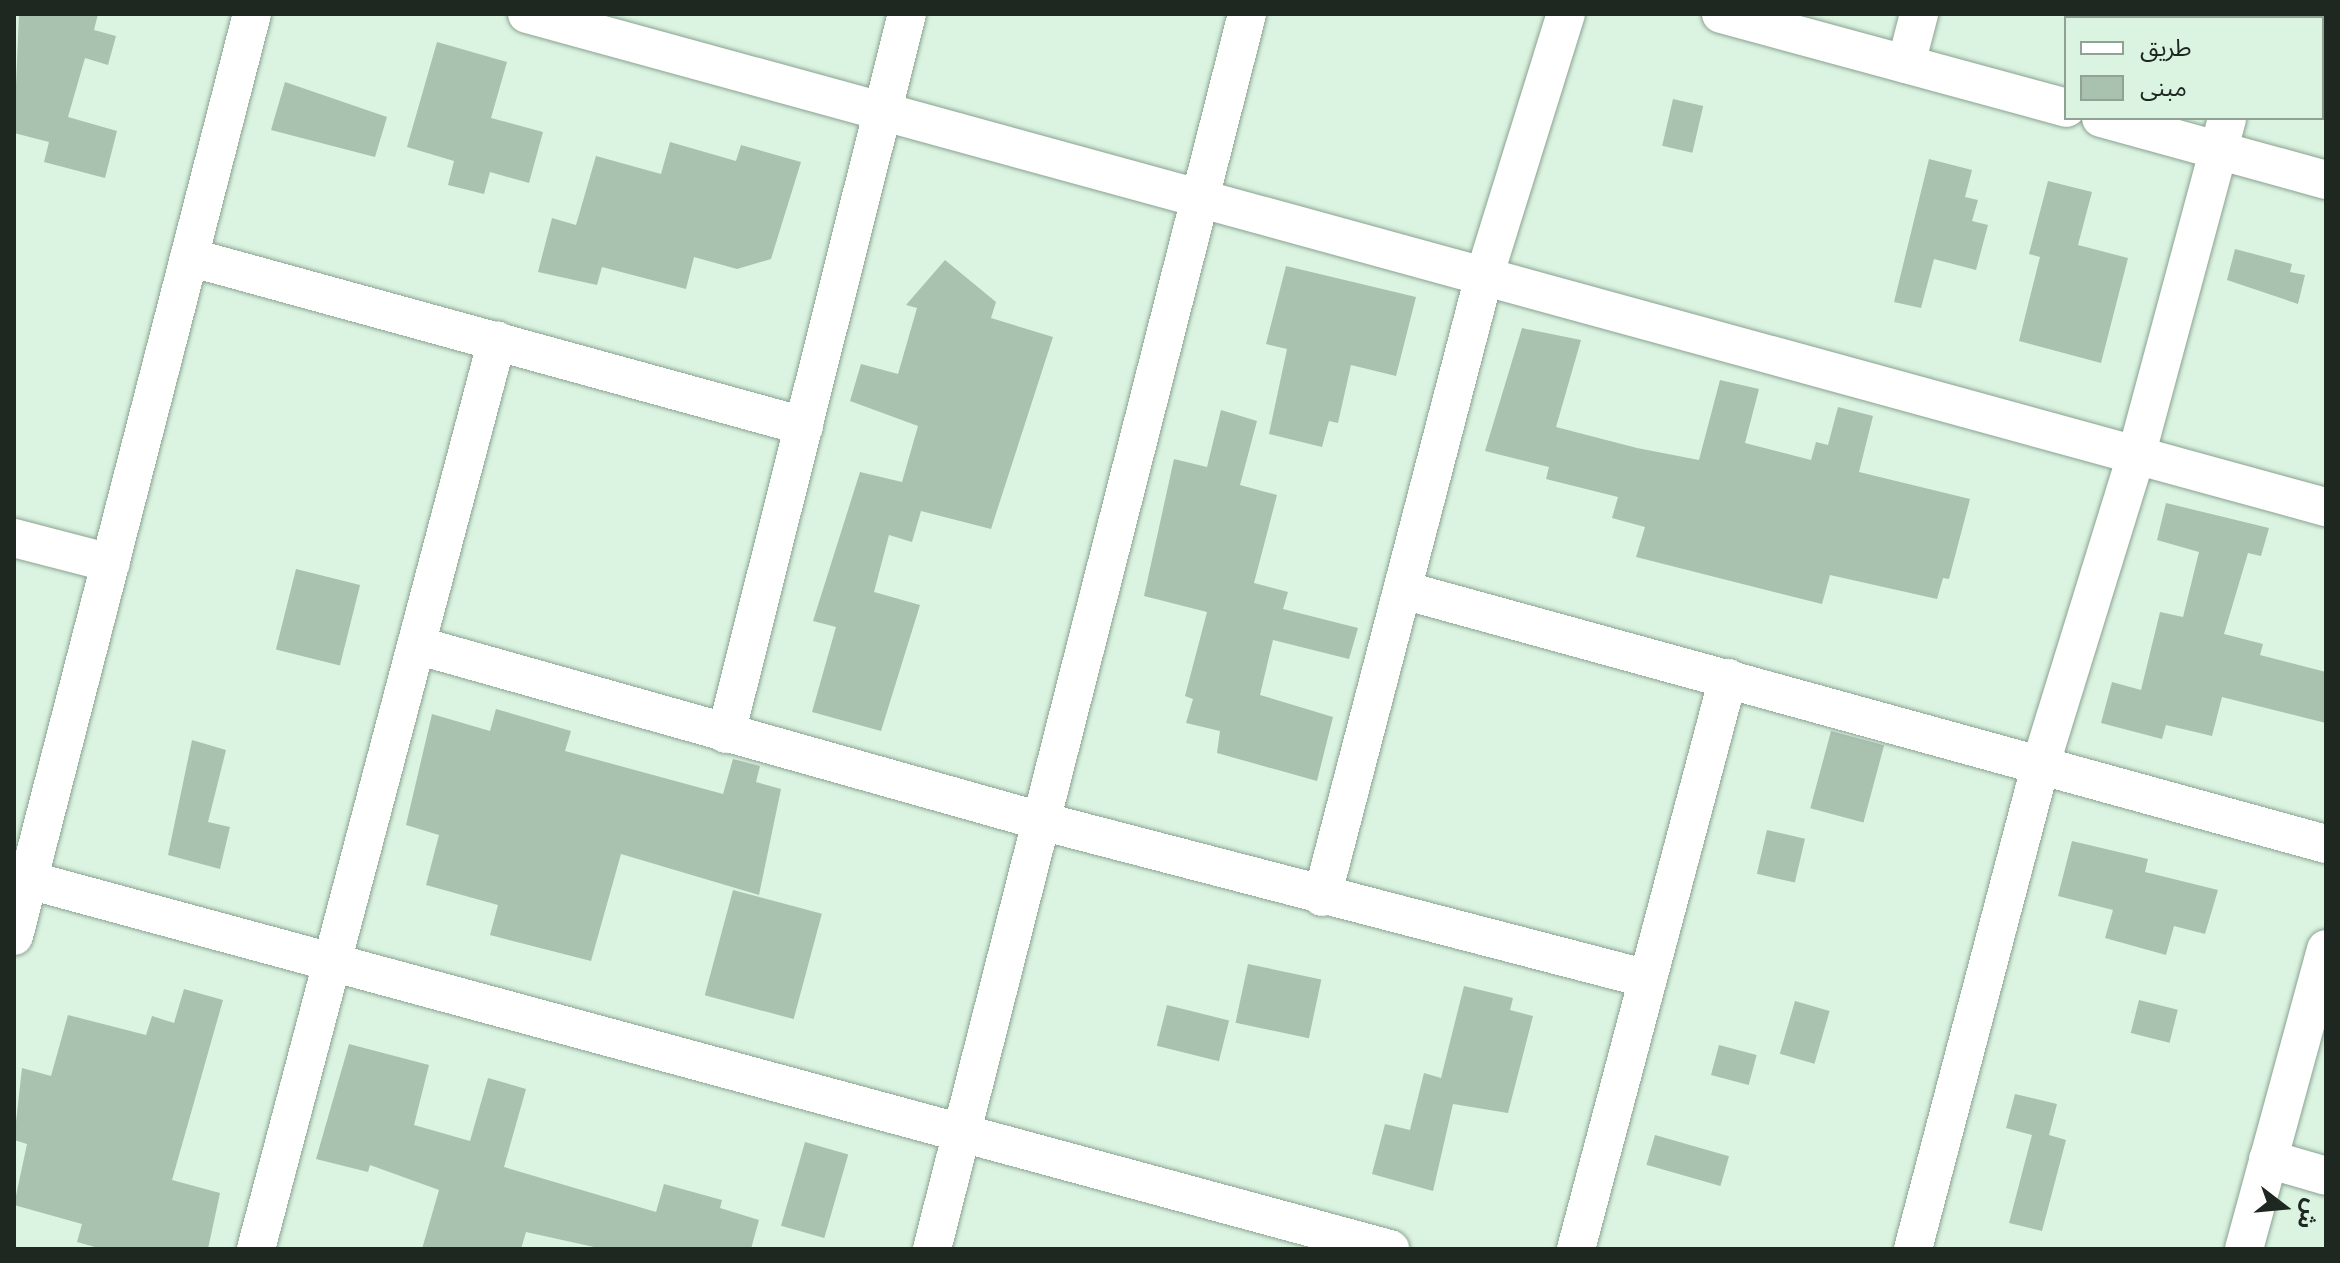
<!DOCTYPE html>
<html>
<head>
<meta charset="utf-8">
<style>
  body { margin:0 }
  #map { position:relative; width:2340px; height:1263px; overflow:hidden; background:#dbf4e1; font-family:Spectral,"Noto Sans Arabic",serif }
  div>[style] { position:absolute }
  .building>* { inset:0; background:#a9c1af; transform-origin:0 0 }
  .roads { filter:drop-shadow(0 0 2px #8ba291) drop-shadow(0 0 2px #8ba291) }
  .street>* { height:38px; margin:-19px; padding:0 19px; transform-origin:19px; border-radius:19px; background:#fff }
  span { translate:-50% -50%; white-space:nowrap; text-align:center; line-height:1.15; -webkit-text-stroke:6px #dbf4e1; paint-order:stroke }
  .frame { position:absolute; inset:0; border:16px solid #1e2720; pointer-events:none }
  .legend { position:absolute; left:2064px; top:16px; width:260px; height:104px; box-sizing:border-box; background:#dbf4e1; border:2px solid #8fa294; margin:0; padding:10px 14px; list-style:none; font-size:24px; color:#1e2720 }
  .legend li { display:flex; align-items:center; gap:16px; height:40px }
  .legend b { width:40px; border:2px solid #8fa294 }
  .north { position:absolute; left:2244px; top:1167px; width:80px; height:80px; -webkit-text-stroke:6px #dbf4e1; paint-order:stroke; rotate:106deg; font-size:22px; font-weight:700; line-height:32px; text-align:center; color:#1e2720 }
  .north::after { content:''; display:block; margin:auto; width:28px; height:36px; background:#1e2720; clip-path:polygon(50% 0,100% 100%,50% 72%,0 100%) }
</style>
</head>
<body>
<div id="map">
  <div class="building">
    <div style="clip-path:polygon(19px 14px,98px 14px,94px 30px,116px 36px,108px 65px,85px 58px,68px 117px,117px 131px,105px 178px,44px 162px,49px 142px,14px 133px)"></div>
    <div style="clip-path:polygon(437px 42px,507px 62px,491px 118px,543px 132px,529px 183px,490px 172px,484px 194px,448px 185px,454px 161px,407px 147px)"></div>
    <div style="clip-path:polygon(285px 82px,387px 117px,375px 157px,271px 130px)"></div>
    <div style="left:1673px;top:99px;width:31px;height:48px;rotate:13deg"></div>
    <div style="clip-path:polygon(670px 142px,736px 161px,741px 145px,801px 162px,771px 259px,737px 269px,694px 257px,686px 289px,602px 267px,597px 285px,538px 272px,552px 218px,576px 225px,596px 156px,661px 174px)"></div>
    <div style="clip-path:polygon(1929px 159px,1972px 170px,1965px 197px,1978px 200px,1972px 221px,1988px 225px,1976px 270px,1934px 259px,1921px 308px,1894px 302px)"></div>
    <div style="clip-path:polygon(2048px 181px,2092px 192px,2078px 245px,2128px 258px,2101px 363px,2019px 341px,2040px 257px,2029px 254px)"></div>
    <div style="clip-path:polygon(2235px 249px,2292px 264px,2290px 272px,2305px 275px,2298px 304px,2227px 280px)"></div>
    <div style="clip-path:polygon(945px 260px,996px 302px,991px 318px,1053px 337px,991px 529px,921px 511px,912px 542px,889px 535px,874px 592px,920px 605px,881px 731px,812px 712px,836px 627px,813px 621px,860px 472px,902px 482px,918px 426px,850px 401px,861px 364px,898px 374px,917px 308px,906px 305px)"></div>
    <div style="clip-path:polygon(1286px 266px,1416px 297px,1396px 376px,1351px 365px,1338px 423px,1329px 421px,1322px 447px,1269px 434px,1287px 349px,1266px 344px)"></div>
    <div style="clip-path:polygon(1522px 328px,1581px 340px,1556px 427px,1637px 448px,1699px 460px,1720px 380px,1759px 389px,1745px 443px,1811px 460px,1816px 442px,1828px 445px,1838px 407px,1873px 416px,1859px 472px,1970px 499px,1949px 579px,1943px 578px,1937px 599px,1830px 575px,1822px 604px,1636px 557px,1645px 527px,1612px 518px,1618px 497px,1546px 479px,1549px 467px,1485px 451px)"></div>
    <div style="clip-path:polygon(1221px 410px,1257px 421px,1240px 485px,1277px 495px,1254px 583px,1288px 592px,1283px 609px,1358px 628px,1349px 659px,1273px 640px,1260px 695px,1333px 717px,1317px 781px,1217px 753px,1220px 731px,1186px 723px,1193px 699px,1185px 696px,1207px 612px,1144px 596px,1174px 459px,1207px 467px)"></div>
    <div style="clip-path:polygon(2166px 503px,2269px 528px,2261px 556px,2248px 553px,2224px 634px,2263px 644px,2260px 655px,2326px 672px,2326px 723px,2222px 697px,2212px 736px,2166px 725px,2162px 739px,2101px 723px,2112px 682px,2141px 690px,2160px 612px,2183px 617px,2199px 552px,2157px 540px)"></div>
    <div style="left:296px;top:569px;width:66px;height:83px;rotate:14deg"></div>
    <div style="clip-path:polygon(496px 709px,571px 731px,565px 751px,723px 794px,733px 759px,760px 766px,756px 782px,781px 789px,759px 895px,621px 854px,591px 961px,490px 935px,498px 905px,426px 885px,439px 835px,406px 825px,432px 714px,490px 731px)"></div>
    <div style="left:1831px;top:731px;width:55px;height:80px;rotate:15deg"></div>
    <div style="clip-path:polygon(192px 740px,226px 750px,208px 822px,230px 827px,220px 869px,168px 855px)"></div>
    <div style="left:1767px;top:830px;width:39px;height:45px;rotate:13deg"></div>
    <div style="clip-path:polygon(2072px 841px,2148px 859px,2145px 872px,2218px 890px,2205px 934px,2174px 926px,2166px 955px,2105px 938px,2113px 910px,2058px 896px)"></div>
    <div style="left:733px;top:890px;width:92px;height:109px;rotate:15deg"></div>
    <div style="left:1248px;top:964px;width:75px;height:60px;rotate:12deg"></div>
    <div style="clip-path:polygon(1464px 986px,1513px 998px,1510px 1010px,1533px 1016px,1508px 1113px,1453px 1104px,1433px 1191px,1372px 1174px,1385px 1124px,1410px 1130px,1424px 1073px,1441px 1078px)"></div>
    <div style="clip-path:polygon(184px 989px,223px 1000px,172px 1180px,220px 1193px,208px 1249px,102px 1249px,77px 1242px,82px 1224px,14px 1205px,27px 1144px,14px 1140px,22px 1068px,51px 1076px,68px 1015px,146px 1035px,152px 1016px,174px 1023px)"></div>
    <div style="left:2139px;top:1000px;width:40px;height:34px;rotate:14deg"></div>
    <div style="left:1795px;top:1001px;width:36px;height:55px;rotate:16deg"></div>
    <div style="left:1167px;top:1005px;width:64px;height:42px;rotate:14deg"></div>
    <div style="clip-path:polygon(349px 1044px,429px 1065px,414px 1125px,470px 1141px,488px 1078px,526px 1089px,504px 1167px,656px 1212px,664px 1184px,722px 1200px,720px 1208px,759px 1220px,751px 1249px,603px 1249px,526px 1232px,521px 1249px,422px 1249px,439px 1190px,370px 1165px,368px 1172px,316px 1159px)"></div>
    <div style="left:1719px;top:1045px;width:39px;height:31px;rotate:15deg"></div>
    <div style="clip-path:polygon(2015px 1094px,2057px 1104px,2049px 1135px,2066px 1140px,2042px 1231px,2009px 1223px,2032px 1135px,2006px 1128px)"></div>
    <div style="left:1655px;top:1135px;width:77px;height:31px;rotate:16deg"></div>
    <div style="left:805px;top:1142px;width:45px;height:87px;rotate:16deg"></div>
  </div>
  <div class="roads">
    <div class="street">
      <div style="left:527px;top:14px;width:1865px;rotate:15.33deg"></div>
      <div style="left:1721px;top:14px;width:358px;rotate:15.2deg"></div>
      <div style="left:2253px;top:18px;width:4px;rotate:-76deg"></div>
      <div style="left:1906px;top:64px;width:52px;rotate:-75.4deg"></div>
      <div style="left:2101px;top:118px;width:233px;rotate:15.4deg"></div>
      <div style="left:189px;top:257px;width:638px;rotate:15.37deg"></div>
      <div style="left:14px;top:538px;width:100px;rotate:14.5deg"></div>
      <div style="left:1403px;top:590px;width:957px;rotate:15.39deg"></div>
      <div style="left:416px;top:645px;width:649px;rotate:15.73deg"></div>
      <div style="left:1041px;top:821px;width:623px;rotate:14.59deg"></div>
      <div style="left:726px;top:734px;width:742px;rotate:-75.89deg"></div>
      <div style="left:14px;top:876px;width:1426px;rotate:15.17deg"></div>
      <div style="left:1322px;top:897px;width:638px;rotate:-75.38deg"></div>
      <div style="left:1483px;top:280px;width:279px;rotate:-72.7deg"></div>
      <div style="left:14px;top:936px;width:952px;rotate:-75.53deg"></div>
      <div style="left:2268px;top:1159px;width:60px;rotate:16.3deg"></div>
      <div style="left:256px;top:1249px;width:940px;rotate:-75.15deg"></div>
      <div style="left:932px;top:1249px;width:1275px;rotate:-75.69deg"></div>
      <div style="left:1576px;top:1249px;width:591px;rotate:-75.09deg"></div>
      <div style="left:1913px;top:1249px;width:503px;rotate:-75.24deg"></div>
      <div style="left:2041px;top:763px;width:321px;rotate:-72.8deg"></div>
      <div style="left:2136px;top:456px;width:350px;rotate:-74.9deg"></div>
      <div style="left:2244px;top:1249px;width:311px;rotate:-74.7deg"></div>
    </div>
  </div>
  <div class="frame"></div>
  <ul class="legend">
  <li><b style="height:10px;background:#fff"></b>طريق</li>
  <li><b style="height:22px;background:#a9c1af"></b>مبنى</li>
  </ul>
  <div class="north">ش</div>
</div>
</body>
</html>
